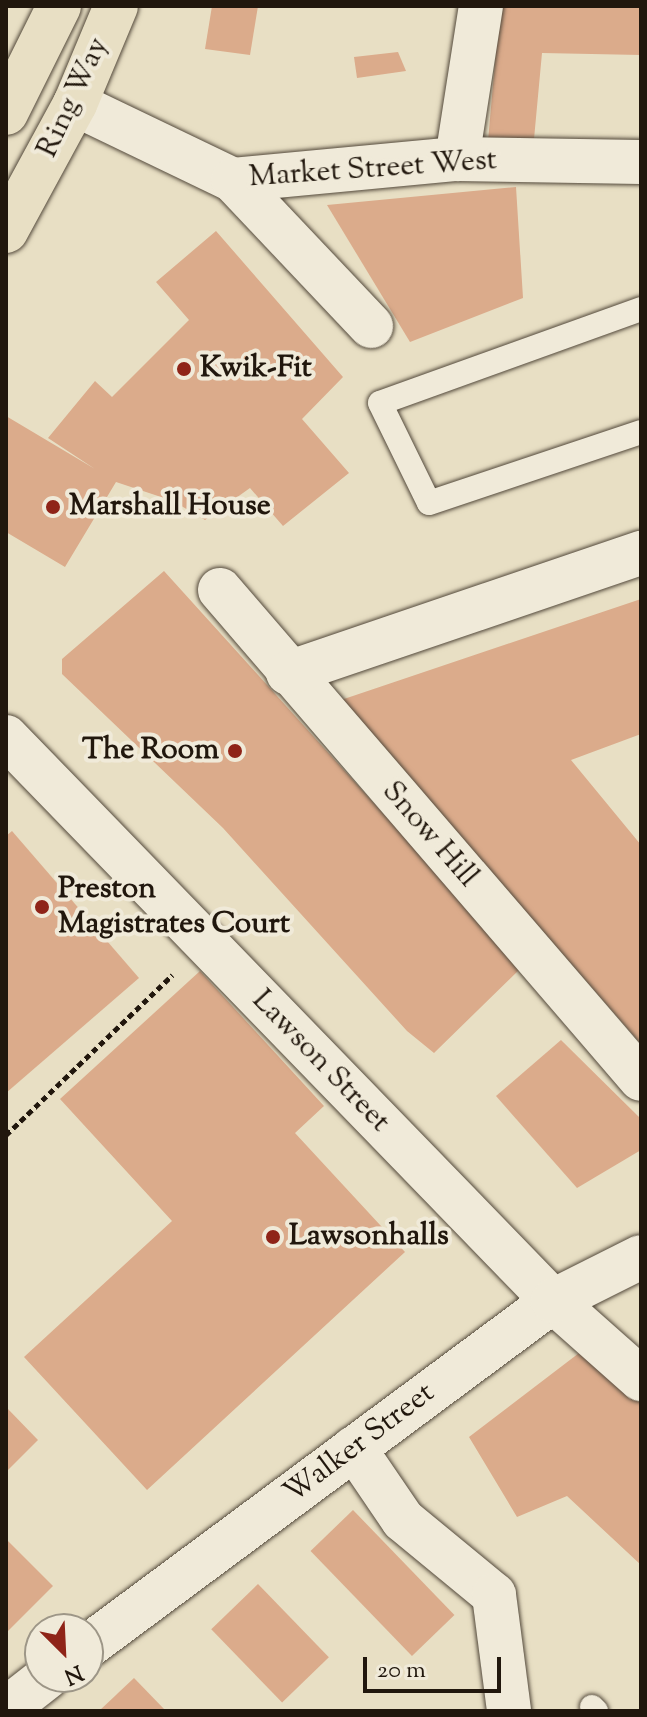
<!DOCTYPE html>
<html>
<head>
<meta charset="utf-8">
<style>
  body { margin:0 }
  #map { position:relative; width:647px; height:1717px; overflow:hidden; background:#e8dfc4; font-family:"Sorts Mill Goudy",serif }
  div>[style] { position:absolute }
  .building>* { inset:0; background:#dbab8b; transform-origin:0 0 }
  .path>* { height:5px; margin-top:-2.5px; transform-origin:0; background:repeating-linear-gradient(90deg,#21170d 0 6px,transparent 0 10px) }
  .roads { filter:drop-shadow(0 0 2px #53493b) drop-shadow(0 0 2px #53493b) }
  .lane>* { height:24px; margin:-12px; padding:0 12px; transform-origin:12px; border-radius:12px; background:#f0ead9 }
  .street>* { height:44px; margin:-22px; padding:0 22px; transform-origin:22px; border-radius:22px; background:#f0ead9 }
  .secondary>* { height:44px; margin:-22px; padding:0 22px; transform-origin:22px; border-radius:22px; background:#f0ead9 }
  .highway>* { height:44px; margin:-22px; padding:0 22px; transform-origin:22px; border-radius:22px; background:#e8dfc4 }
  .dots>* { width:22px; height:22px; translate:-50% -50%; box-sizing:border-box; border:4px solid #f0ead9; border-radius:50% }
  span { translate:-50% -50%; white-space:nowrap; text-align:center; line-height:1.15; -webkit-text-stroke:8px #f0ead9; paint-order:stroke }
  .street-label { font-size:30px; color:#21170d }
  .poi-label { font-size:30px; color:#21170d; font-weight:700 }
  .left { translate:0 -50%; text-align:left }
  .right { translate:-100% -50%; text-align:right }
  .frame { position:absolute; inset:0; border:8px solid #21170d; pointer-events:none }
  .north { position:absolute; left:24px; top:1613px; width:80px; height:80px; box-sizing:border-box; background:#f0ead9; border:2px solid #9d9687; border-radius:50%; rotate:156deg; font-size:22px; font-weight:700; line-height:32px; text-align:center; color:#21170d }
  .north::after { content:''; display:block; margin:auto; width:28px; height:36px; background:#8f2418; clip-path:polygon(50% 0,100% 100%,50% 72%,0 100%) }
  .scale { position:absolute; left:363px; top:1657px; width:138px; height:36px; box-sizing:border-box; border:4px solid #21170d; border-top:0; padding-left:10px; font-size:24px; line-height:28px; white-space:nowrap; color:#21170d; -webkit-text-stroke:6px #f0ead9; paint-order:stroke }
</style>
</head>
<body>
<div id="map">
  <div class="building">
    <div style="clip-path:polygon(212px 6px,258px 6px,250px 55px,205px 49px)"></div>
    <div style="clip-path:polygon(500px 6px,641px 6px,641px 55px,542px 53px,534px 139px,488px 141px)"></div>
    <div style="clip-path:polygon(398px 52px,406px 71px,357px 78px,354px 57px)"></div>
    <div style="clip-path:polygon(516px 187px,523px 298px,410px 342px,327px 205px)"></div>
    <div style="clip-path:polygon(216px 231px,343px 377px,302px 419px,349px 473px,283px 526px,250px 488px,205px 520px,173px 501px,116px 482px,65px 567px,6px 532px,6px 416px,95px 469px,48px 438px,95px 381px,112px 397px,189px 320px,156px 282px)"></div>
    <div style="clip-path:polygon(164px 571px,522px 967px,434px 1053px,407px 1031px,223px 828px,62px 674px,62px 659px)"></div>
    <div style="clip-path:polygon(641px 599px,641px 734px,571px 760px,641px 845px,641px 1044px,341px 700px)"></div>
    <div style="clip-path:polygon(12px 831px,139px 978px,6px 1093px,6px 836px)"></div>
    <div style="clip-path:polygon(200px 971px,324px 1106px,295px 1133px,405px 1252px,147px 1490px,24px 1357px,172px 1221px,60px 1099px)"></div>
    <div style="clip-path:polygon(561px 1040px,641px 1119px,641px 1150px,577px 1188px,496px 1096px)"></div>
    <div style="clip-path:polygon(583px 1350px,641px 1404px,641px 1565px,567px 1496px,517px 1517px,469px 1437px)"></div>
    <div style="clip-path:polygon(6px 1407px,38px 1440px,6px 1472px)"></div>
    <div style="left:353px;top:1510px;width:146px;height:59px;rotate:46deg"></div>
    <div style="clip-path:polygon(6px 1539px,53px 1586px,6px 1633px)"></div>
    <div style="left:258px;top:1584px;width:102px;height:65px;rotate:46deg"></div>
    <div style="clip-path:polygon(134px 1678px,166px 1711px,99px 1711px)"></div>
  </div>
  <div class="path">
    <div style="left:6px;top:1135px;width:231px;rotate:-43.9deg"></div>
  </div>
  <div class="roads">
    <div class="lane">
      <div style="left:641px;top:309px;width:277px;rotate:160.2deg"></div>
      <div style="left:380px;top:403px;width:111px;rotate:63.9deg"></div>
      <div style="left:429px;top:503px;width:224px;rotate:-18.5deg"></div>
      <div style="left:592px;top:1707px;width:6px;rotate:45deg"></div>
    </div>
    <div class="street">
      <div style="left:75px;top:104px;width:175px;rotate:25.7deg"></div>
      <div style="left:233px;top:180px;width:225px;rotate:-5.4deg"></div>
      <div style="left:457px;top:159px;width:184px;rotate:0.9deg"></div>
      <div style="left:457px;top:159px;width:155px;rotate:-81.1deg"></div>
      <div style="left:233px;top:180px;width:201px;rotate:46.6deg"></div>
      <div style="left:220px;top:590px;width:645px;rotate:49.27deg"></div>
      <div style="left:288px;top:673px;width:373px;rotate:-18.8deg"></div>
      <div style="left:6px;top:737px;width:786px;rotate:45.88deg"></div>
      <div style="left:553px;top:1301px;width:118px;rotate:41.6deg"></div>
      <div style="left:354px;top:1448px;width:87px;rotate:55.8deg"></div>
      <div style="left:403px;top:1520px;width:118px;rotate:39.5deg"></div>
      <div style="left:494px;top:1595px;width:117px;rotate:82.6deg"></div>
    </div>
    <div class="secondary">
      <div style="left:88px;top:1646px;width:579px;rotate:-36.57deg"></div>
      <div style="left:553px;top:1301px;width:98px;rotate:-26.6deg"></div>
      <div style="left:6px;top:1709px;width:52px;rotate:-38deg"></div>
    </div>
    <div class="highway">
      <div style="left:6px;top:113px;width:119px;rotate:-63.6deg"></div>
      <div style="left:6px;top:231px;width:145px;rotate:-61.5deg"></div>
      <div style="left:75px;top:104px;width:106px;rotate:-67.3deg"></div>
    </div>
  </div>
  <div class="dots">
    <div style="left:184px;top:369px;background:#8f2418"></div>
    <div style="left:53px;top:507px;background:#8f2418"></div>
    <div style="left:235px;top:751px;background:#8f2418"></div>
    <div style="left:42px;top:907px;background:#8f2418"></div>
    <div style="left:273px;top:1237px;background:#8f2418"></div>
  </div>
  <div class="street-label">
    <span style="left:74px;top:98px;rotate:-65deg">Ring Way</span>
    <span style="left:373px;top:170px;rotate:-4deg">Market Street West</span>
    <span style="left:429px;top:835px;rotate:49deg">Snow Hill</span>
    <span style="left:320px;top:1062px;rotate:46deg">Lawson Street</span>
    <span style="left:360px;top:1444px;rotate:-37deg">Walker Street</span>
  </div>
  <div class="poi-label">
    <span class="left" style="left:200px;top:369px">Kwik-Fit</span>
    <span class="left" style="left:69px;top:507px">Marshall House</span>
    <span class="right" style="left:219px;top:751px">The Room</span>
    <span class="left" style="left:58px;top:907px">Preston<br>Magistrates Court</span>
    <span class="left" style="left:289px;top:1237px">Lawsonhalls</span>
  </div>
  <div class="frame"></div>
  <div class="north">N</div>
  <div class="scale">20 m</div>
</div>
</body>
</html>
